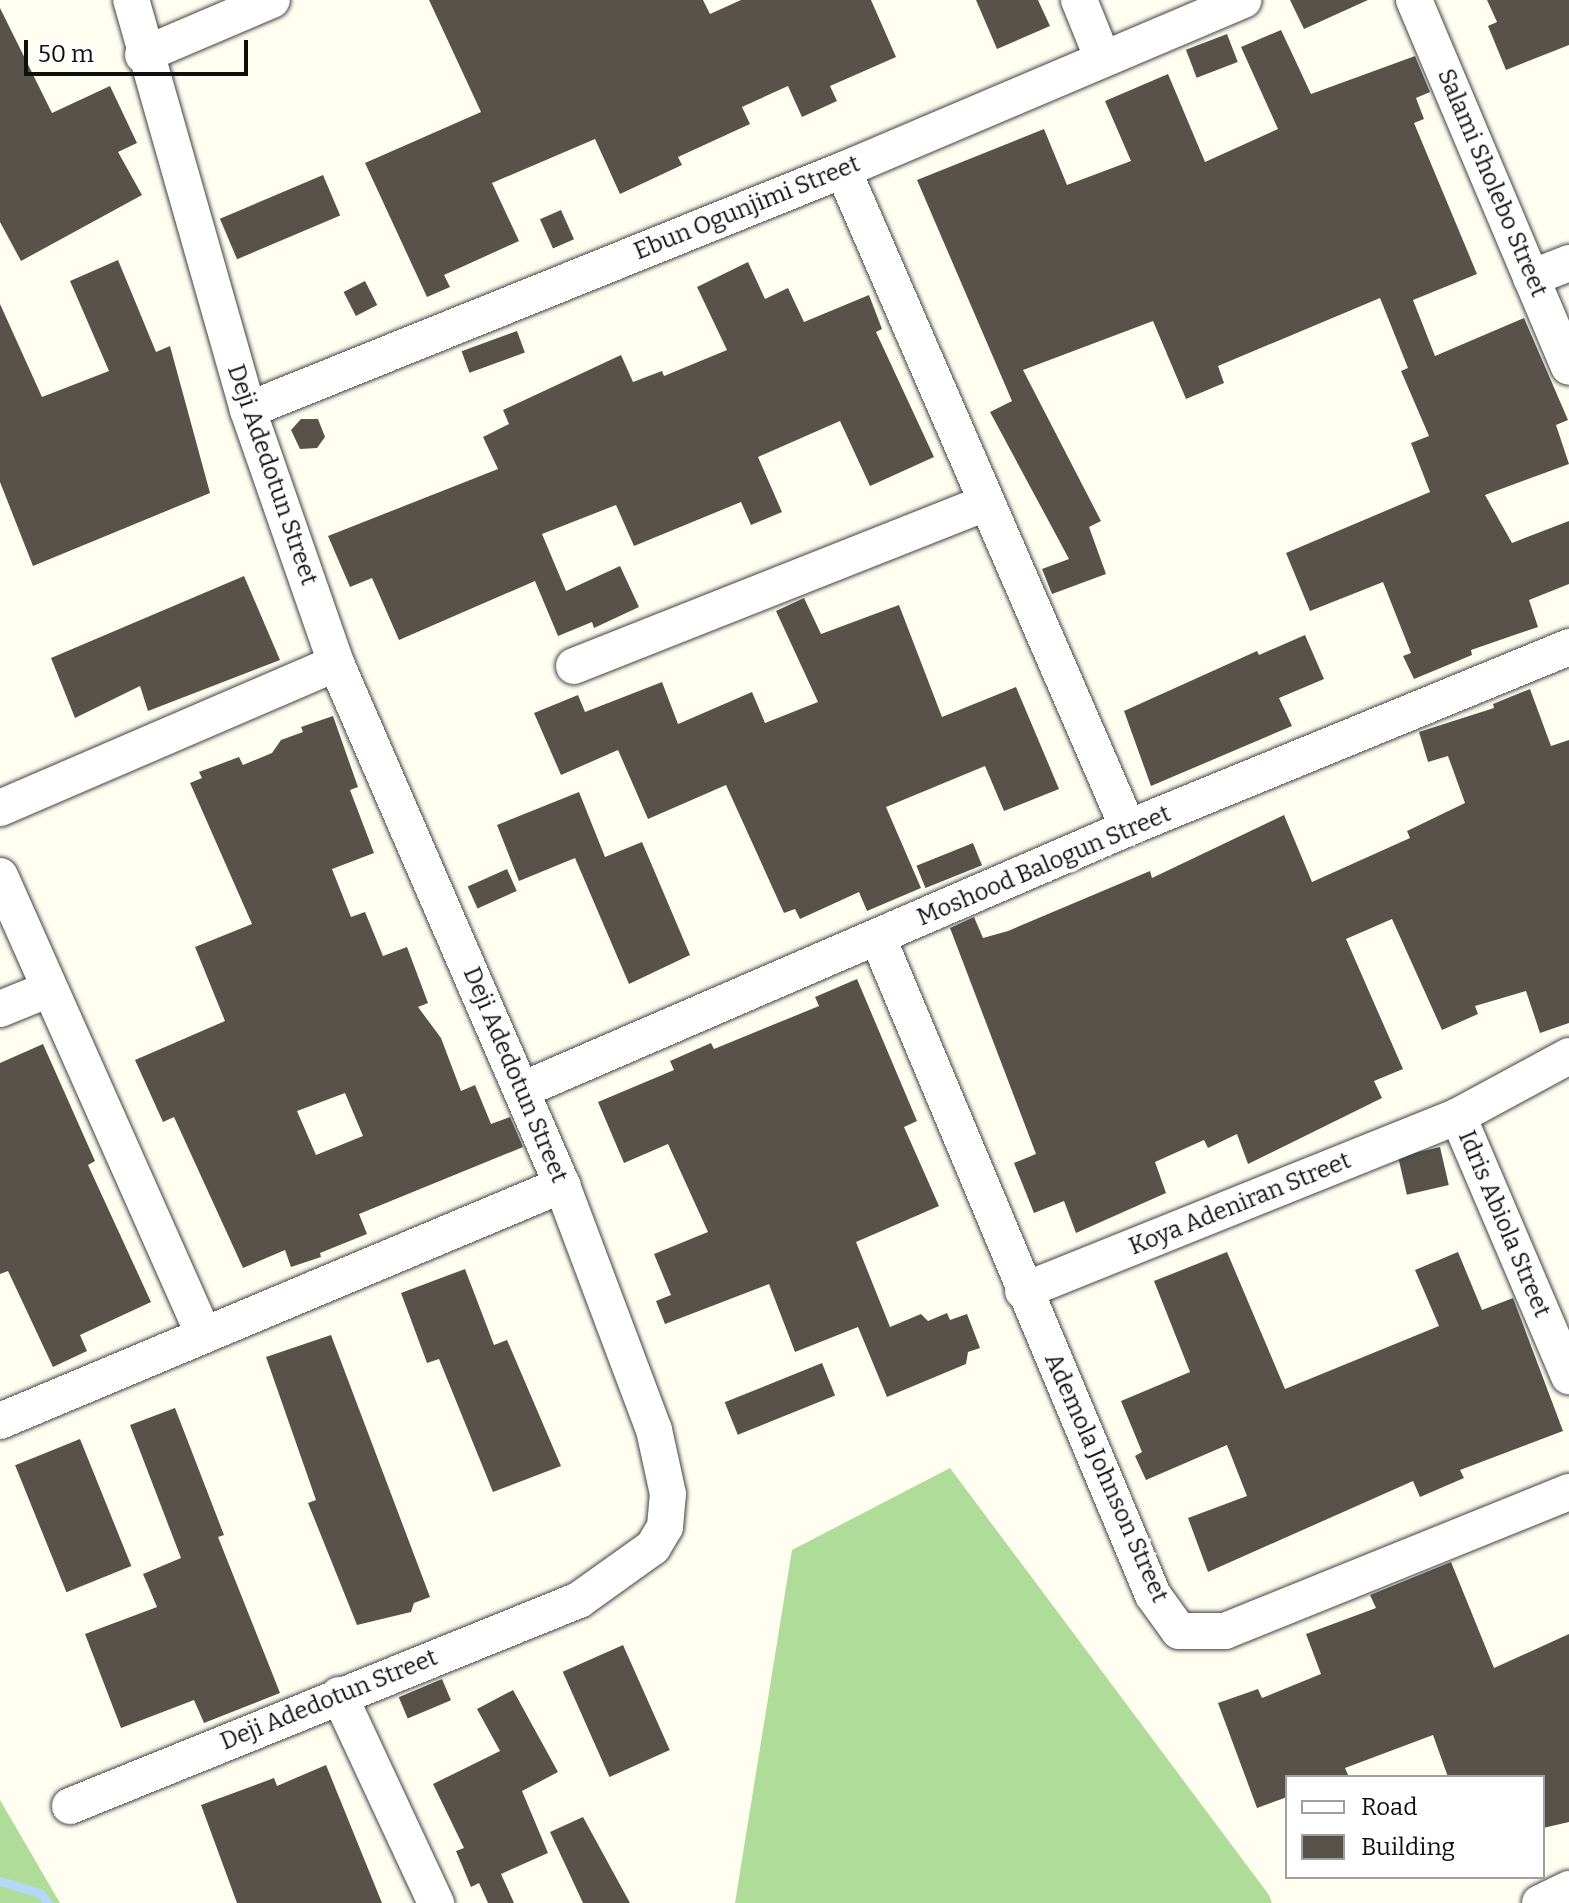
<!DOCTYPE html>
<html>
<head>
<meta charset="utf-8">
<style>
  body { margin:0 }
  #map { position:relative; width:1569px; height:1903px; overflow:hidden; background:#fffef1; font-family:Bitter,serif }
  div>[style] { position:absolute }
  .forest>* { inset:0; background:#afdc98 }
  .stream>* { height:9px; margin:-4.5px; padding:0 4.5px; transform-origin:4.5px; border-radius:4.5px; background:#b5d7f8 }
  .building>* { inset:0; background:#58524b; transform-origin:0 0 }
  .roads { filter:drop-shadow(0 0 2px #424242) drop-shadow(0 0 2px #424242) }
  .minor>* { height:36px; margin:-18px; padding:0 18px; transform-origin:18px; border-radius:18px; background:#fff }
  span { translate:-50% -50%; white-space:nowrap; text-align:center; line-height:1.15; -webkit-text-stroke:8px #fff; paint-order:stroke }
  .street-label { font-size:24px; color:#0f0f0f }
  .legend { position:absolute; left:1285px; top:1775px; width:260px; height:104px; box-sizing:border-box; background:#fff; border:2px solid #9f9f9f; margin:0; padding:10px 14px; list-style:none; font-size:24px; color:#0f0f0f }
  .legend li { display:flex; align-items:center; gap:16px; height:40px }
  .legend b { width:40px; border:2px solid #9f9f9f }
  .scale { position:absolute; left:24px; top:40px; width:224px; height:36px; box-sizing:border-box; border:4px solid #0f0f0f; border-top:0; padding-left:10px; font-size:24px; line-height:28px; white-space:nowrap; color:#0f0f0f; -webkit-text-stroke:6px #fff; paint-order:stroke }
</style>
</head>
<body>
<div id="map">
  <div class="forest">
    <div style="clip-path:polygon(950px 1468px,1269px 1895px,1272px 1903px,735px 1903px,792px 1550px)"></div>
    <div style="clip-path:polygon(0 1800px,60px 1903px,0 1903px)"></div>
  </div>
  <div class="stream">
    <div style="left:0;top:1881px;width:42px;rotate:16.7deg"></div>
    <div style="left:40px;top:1893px;width:13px;rotate:51deg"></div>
  </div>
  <div class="building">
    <div style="clip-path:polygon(429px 0,703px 0,710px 14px,741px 0,871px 0,896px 57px,830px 86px,837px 101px,802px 117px,788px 86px,742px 107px,750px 124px,678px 157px,682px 165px,620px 194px,595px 139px,492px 183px,519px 241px,444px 275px,450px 287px,427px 297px,365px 163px,481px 112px)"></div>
    <div style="clip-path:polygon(976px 0,1038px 0,1050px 26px,997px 49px)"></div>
    <div style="clip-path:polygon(1290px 0,1368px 0,1304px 29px)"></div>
    <div style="clip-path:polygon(1487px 0,1569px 0,1569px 45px,1506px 70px,1488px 26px,1497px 22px)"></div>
    <div style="clip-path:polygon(0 8px,52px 113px,110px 86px,137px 143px,118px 152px,142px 195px,21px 261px,0 222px)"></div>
    <div style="clip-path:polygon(1281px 30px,1311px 94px,1415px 56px,1430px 92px,1416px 98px,1424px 119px,1414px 123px,1477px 274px,1413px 300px,1435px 356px,1524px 318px,1568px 420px,1556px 425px,1569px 464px,1485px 495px,1512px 543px,1569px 521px,1569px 584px,1529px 600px,1538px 627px,1471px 650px,1472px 655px,1414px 679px,1403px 656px,1411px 653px,1383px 582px,1310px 611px,1286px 553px,1430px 492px,1411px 443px,1429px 436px,1401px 371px,1408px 368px,1380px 298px,1218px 366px,1224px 383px,1186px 399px,1153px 321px,1023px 370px,1101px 521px,1089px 527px,1106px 574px,1052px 594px,1042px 569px,1069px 559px,990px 412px,1012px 401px,917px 180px,1044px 129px,1067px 185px,1131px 161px,1105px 101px,1168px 74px,1205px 162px,1278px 129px,1241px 47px)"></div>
    <div style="left:1227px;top:34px;width:30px;height:44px;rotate:69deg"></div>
    <div style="left:323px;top:175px;width:44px;height:112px;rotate:67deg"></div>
    <div style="left:561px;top:210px;width:32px;height:23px;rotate:66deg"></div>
    <div style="clip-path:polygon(118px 260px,156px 352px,170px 346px,210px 493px,33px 566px,0 482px,0 304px,42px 397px,109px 371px,70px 281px)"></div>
    <div style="clip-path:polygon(748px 262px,765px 299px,788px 288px,804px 322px,869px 295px,882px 329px,876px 332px,934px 457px,870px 486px,840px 421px,758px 457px,782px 512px,751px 525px,741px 502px,634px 546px,616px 505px,542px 534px,566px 591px,620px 566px,639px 607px,594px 628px,592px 622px,558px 636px,535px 581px,399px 640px,372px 578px,350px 587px,328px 536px,498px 469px,483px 437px,509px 424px,503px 410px,621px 355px,633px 382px,662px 371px,664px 376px,727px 350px,697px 287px)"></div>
    <div style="left:365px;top:281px;width:27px;height:24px;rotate:63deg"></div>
    <div style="left:517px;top:331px;width:23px;height:59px;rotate:70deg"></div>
    <div style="clip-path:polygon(301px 419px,318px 419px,325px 437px,317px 448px,300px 449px,291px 430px)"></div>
    <div style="clip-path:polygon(244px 576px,280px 660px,148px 711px,140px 686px,75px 718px,51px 658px)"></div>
    <div style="clip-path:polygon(804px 598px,821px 634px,899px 605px,942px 717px,1016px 687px,1059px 789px,1004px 811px,985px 766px,886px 807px,921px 888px,867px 911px,859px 892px,800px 919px,795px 909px,784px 913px,726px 785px,648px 819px,618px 750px,561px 775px,534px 713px,578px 695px,585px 712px,662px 682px,678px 724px,752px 692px,765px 723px,818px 702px,776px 611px)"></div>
    <div style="clip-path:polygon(1305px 635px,1324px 679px,1279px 698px,1292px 726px,1151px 786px,1124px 711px,1257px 651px,1259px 655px)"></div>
    <div style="clip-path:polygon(1530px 689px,1551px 746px,1569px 740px,1569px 1023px,1540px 1033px,1526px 991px,1475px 1006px,1478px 1014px,1442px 1030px,1392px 919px,1346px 939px,1403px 1069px,1374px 1081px,1382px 1098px,1248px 1164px,1237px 1134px,1208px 1148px,1204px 1140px,1155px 1162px,1166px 1193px,1076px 1233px,1064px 1201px,1034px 1213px,1014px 1163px,1036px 1154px,950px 928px,974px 917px,983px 938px,1008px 931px,1150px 871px,1152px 878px,1284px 815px,1312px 882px,1410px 838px,1407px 831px,1465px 803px,1448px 756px,1428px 762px,1419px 732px,1494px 708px,1493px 704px)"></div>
    <div style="clip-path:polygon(evenodd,333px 716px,358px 787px,350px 790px,374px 853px,332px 869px,351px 917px,365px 912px,383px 956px,407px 947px,428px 1003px,418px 1007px,441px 1038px,461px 1091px,475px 1085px,491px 1124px,510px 1117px,523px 1147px,359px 1214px,367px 1234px,320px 1253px,321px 1257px,291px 1267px,285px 1250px,243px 1268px,174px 1117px,163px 1122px,135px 1060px,225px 1021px,195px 947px,252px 924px,190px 783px,202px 778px,199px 772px,239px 757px,243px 765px,272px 753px,281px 740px,303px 732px,301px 727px,333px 716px,345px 1093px,363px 1136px,316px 1155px,297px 1111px,345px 1093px)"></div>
    <div style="clip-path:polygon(579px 792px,605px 857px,642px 842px,690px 955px,629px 984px,575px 858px,519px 881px,497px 825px)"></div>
    <div style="left:973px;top:843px;width:24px;height:61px;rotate:68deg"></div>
    <div style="left:507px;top:869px;width:24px;height:43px;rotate:66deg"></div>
    <div style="clip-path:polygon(857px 979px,917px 1121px,904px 1127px,939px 1206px,856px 1242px,890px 1327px,921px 1314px,928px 1321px,947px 1313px,950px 1320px,967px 1314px,980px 1348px,968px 1352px,966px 1364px,887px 1397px,858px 1327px,795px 1352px,769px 1284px,665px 1324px,656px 1301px,671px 1295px,654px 1254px,708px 1232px,668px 1144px,624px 1163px,598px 1102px,674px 1070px,670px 1061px,711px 1043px,714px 1049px,819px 1006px,815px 997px)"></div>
    <div style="clip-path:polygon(43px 1044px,95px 1161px,88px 1165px,151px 1302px,80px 1335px,87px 1351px,53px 1367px,8px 1271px,0 1274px,0 1063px)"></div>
    <div style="left:1440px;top:1147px;width:39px;height:43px;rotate:77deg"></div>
    <div style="clip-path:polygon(1227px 1252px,1285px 1389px,1439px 1326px,1415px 1270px,1458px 1252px,1482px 1310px,1513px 1298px,1563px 1431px,1460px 1470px,1464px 1478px,1420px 1497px,1413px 1481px,1208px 1572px,1188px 1518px,1247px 1496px,1227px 1445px,1146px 1480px,1135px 1456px,1142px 1452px,1121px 1401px,1190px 1372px,1154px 1281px)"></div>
    <div style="clip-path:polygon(465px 1269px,494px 1345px,507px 1340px,561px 1466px,493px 1492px,439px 1359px,427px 1363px,401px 1293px)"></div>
    <div style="clip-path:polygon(331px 1335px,430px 1597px,414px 1603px,411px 1612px,357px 1625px,308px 1503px,316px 1500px,266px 1357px)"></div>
    <div style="left:822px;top:1363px;width:35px;height:105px;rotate:68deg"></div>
    <div style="clip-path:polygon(175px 1408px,224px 1535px,218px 1537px,280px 1693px,204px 1723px,194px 1700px,121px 1728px,85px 1634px,157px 1607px,143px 1574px,181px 1558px,130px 1425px)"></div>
    <div style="left:80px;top:1439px;width:137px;height:70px;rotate:68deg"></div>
    <div style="clip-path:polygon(1451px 1562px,1494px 1668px,1569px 1634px,1569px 1822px,1543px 1828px,1543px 1777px,1448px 1777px,1433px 1735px,1345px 1768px,1349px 1777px,1287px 1777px,1287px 1797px,1257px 1808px,1218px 1703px,1258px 1689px,1262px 1698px,1321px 1674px,1306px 1634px,1376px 1608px,1370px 1595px)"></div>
    <div style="left:623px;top:1645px;width:115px;height:66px;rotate:66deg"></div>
    <div style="left:442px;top:1679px;width:23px;height:47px;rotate:67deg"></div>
    <div style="clip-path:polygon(513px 1690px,558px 1772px,522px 1791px,548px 1853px,501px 1874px,514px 1903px,488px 1903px,479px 1883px,471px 1887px,456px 1851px,464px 1848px,433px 1784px,500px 1751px,477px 1709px)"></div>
    <div style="clip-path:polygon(326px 1765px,382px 1903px,237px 1903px,201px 1805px,274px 1778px,277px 1786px)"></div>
    <div style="clip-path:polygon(583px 1817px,630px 1903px,583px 1903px,550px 1832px)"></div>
  </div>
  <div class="roads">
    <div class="minor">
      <div style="left:1079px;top:0;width:61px;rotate:68deg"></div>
      <div style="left:1414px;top:0;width:398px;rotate:67.1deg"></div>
      <div style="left:143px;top:55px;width:140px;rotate:-23.1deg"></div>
      <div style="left:843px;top:170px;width:717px;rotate:66.58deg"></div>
      <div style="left:1531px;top:278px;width:41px;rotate:-21.5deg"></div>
      <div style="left:248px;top:410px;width:642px;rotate:-21.97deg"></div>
      <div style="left:843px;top:170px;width:435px;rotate:-23deg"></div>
      <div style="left:574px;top:666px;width:443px;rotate:-21.6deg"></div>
      <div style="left:0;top:808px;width:366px;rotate:-23.3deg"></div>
      <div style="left:0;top:876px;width:500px;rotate:66.05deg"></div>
      <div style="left:878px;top:938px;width:712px;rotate:67.29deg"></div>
      <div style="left:1153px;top:1595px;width:44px;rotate:54.2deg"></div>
      <div style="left:1179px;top:1631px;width:46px"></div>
      <div style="left:1225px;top:1631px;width:371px;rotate:-22deg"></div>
      <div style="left:0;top:1009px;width:51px;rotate:-22deg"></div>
      <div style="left:522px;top:1090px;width:660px;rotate:-23.38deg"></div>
      <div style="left:1128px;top:828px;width:477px;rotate:-22.3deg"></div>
      <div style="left:1458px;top:1116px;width:283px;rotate:66.9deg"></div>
      <div style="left:1023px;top:1291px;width:469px;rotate:-21.9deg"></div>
      <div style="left:1458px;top:1116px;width:126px;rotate:-28.4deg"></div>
      <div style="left:0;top:1421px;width:610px;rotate:-22.78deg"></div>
      <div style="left:339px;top:1695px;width:230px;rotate:65deg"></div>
      <div style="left:70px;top:1806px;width:549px;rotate:-22.03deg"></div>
      <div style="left:579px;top:1600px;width:91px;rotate:-35.6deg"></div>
      <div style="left:653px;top:1547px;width:23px;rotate:-59deg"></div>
      <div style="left:665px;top:1527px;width:33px;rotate:-85deg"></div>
      <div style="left:668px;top:1494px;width:66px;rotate:-102.3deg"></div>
      <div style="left:654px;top:1430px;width:262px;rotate:-110.6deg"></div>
      <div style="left:562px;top:1185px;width:569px;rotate:-113.41deg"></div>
      <div style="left:336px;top:663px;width:268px;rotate:-109.2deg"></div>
      <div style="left:248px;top:410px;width:426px;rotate:-105.9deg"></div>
      <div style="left:1540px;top:1903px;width:32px;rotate:-26deg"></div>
    </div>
  </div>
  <div class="street-label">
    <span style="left:1492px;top:183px;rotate:67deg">Salami Sholebo Street</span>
    <span style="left:747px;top:208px;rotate:-22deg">Ebun Ogunjimi Street</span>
    <span style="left:272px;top:475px;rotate:71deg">Deji Adedotun Street</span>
    <span style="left:1044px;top:866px;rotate:-23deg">Moshood Balogun Street</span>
    <span style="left:515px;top:1075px;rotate:67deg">Deji Adedotun Street</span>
    <span style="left:1240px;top:1204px;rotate:-22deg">Koya Adeniran Street</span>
    <span style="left:1504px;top:1224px;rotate:67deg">Idris Abiola Street</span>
    <span style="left:1106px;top:1478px;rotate:66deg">Ademola Johnson Street</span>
    <span style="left:329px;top:1700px;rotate:-22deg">Deji Adedotun Street</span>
  </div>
  <ul class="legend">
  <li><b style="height:10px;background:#fff"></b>Road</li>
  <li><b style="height:22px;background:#58524b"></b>Building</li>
  </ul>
  <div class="scale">50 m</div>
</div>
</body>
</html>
